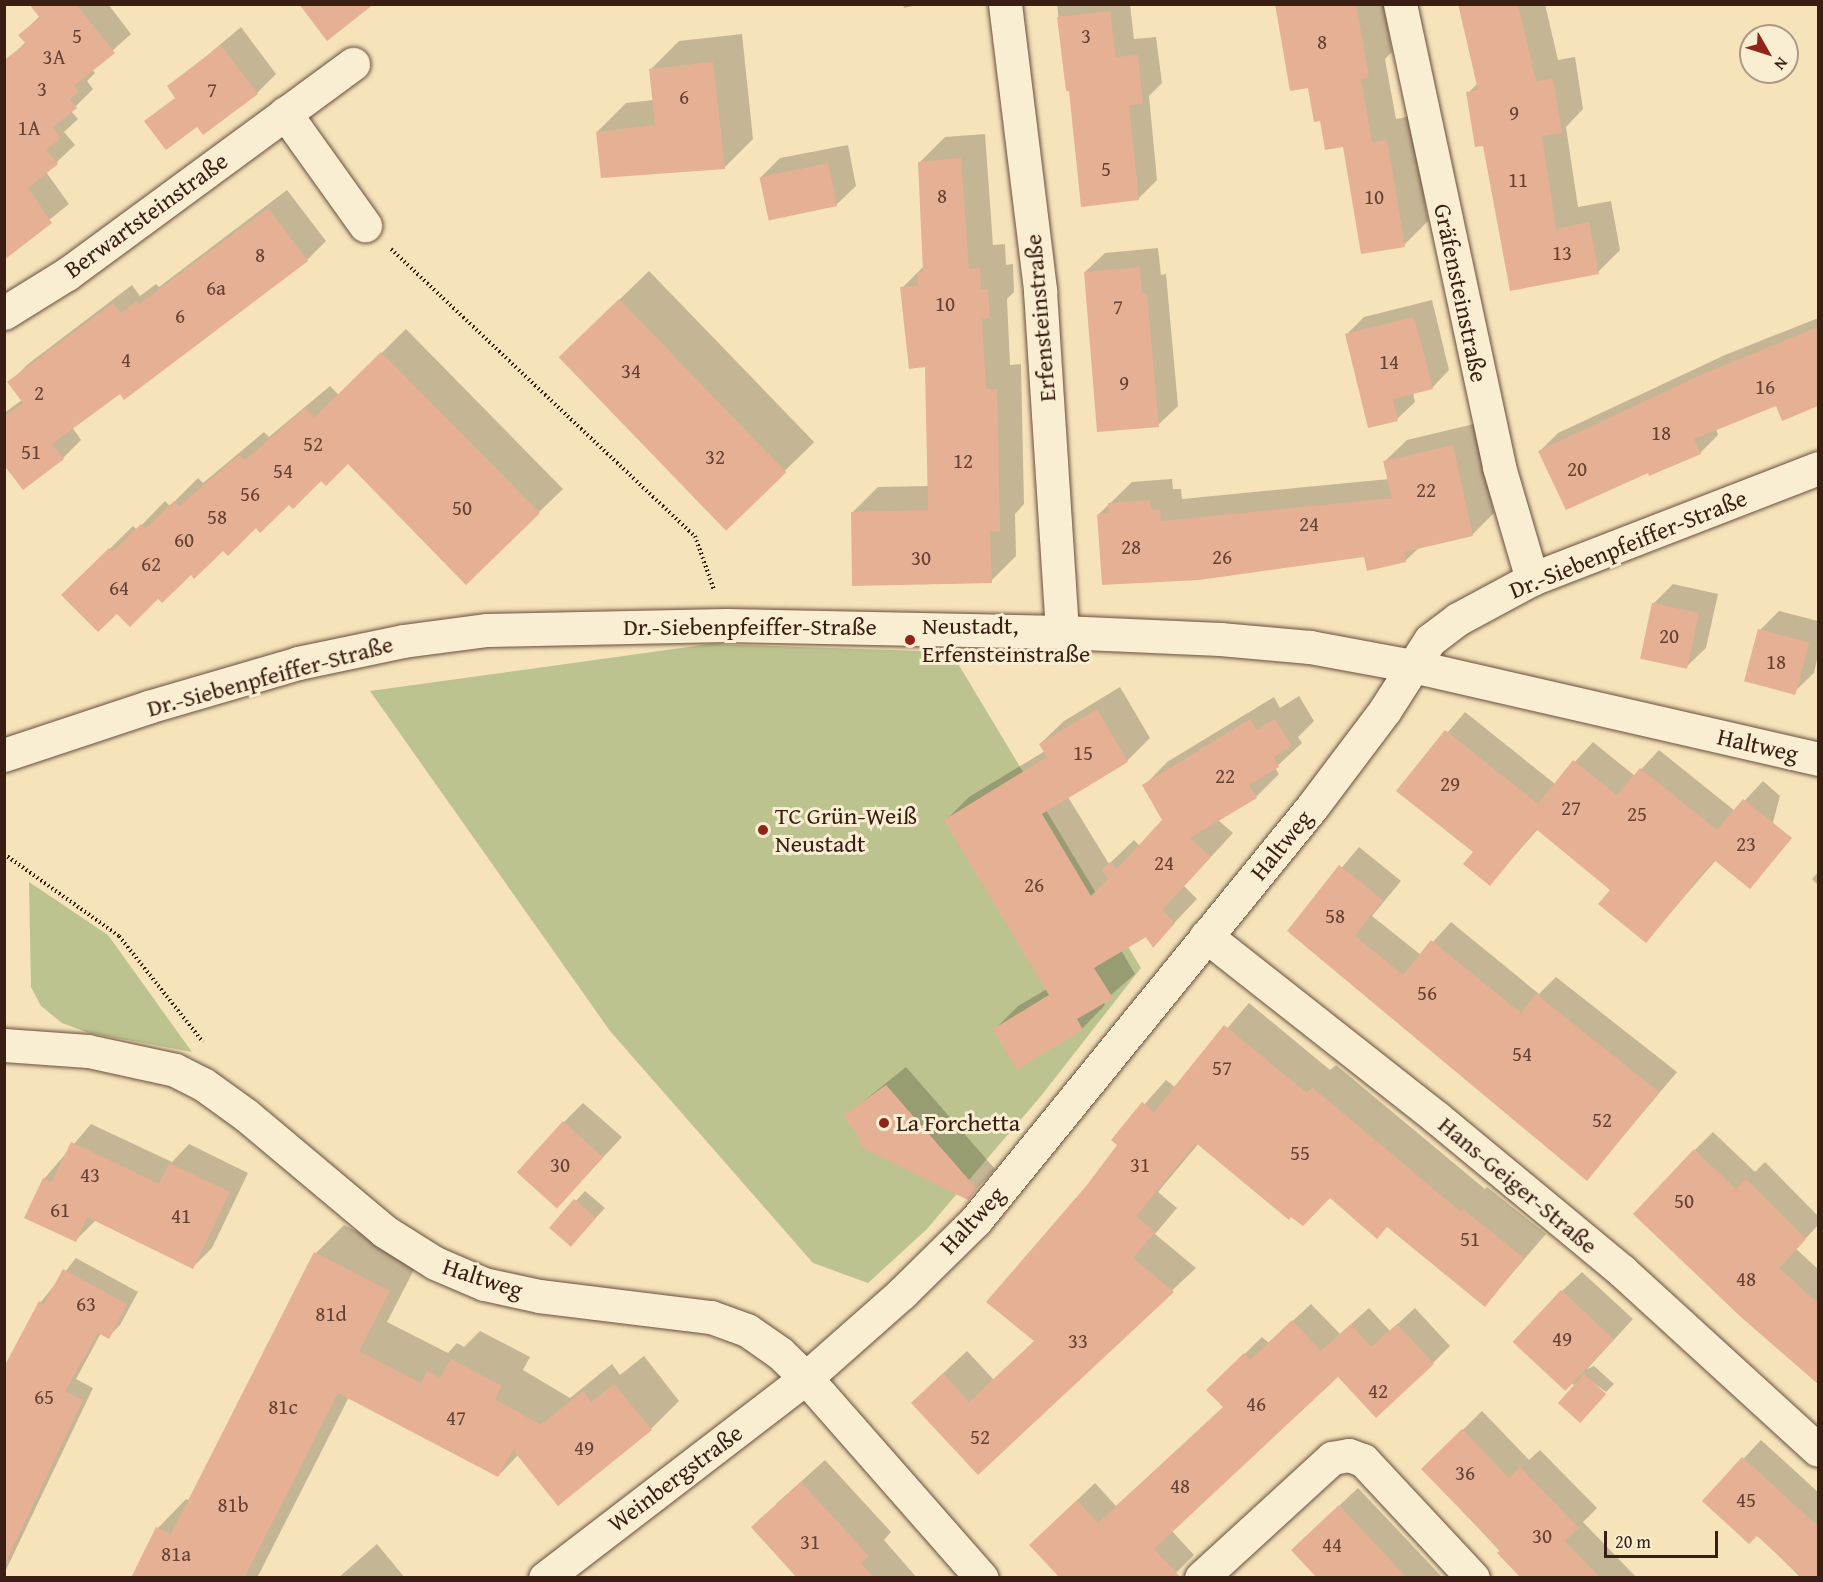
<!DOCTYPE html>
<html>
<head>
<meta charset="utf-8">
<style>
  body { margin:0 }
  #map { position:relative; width:1823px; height:1582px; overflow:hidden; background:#f6e3ba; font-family:"Gentium Book Plus",serif }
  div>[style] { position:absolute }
  .green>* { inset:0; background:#bdc38f }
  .shadow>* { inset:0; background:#0003; transform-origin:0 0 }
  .building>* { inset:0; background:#e6b095; transform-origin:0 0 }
  .path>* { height:4px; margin-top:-2px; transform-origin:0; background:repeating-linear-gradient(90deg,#3a1e14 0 1.5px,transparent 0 4.5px) }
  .roads { filter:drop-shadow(0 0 2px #694f3e) drop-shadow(0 0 2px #694f3e) }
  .minor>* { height:33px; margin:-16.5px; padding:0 16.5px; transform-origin:16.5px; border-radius:16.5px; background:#f9edd2 }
  .dots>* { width:16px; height:16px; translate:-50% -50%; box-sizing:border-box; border:3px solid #f9edd2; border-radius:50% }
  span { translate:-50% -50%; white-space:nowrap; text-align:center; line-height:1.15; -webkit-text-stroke:6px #f9edd2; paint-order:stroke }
  .number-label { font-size:21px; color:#654234 }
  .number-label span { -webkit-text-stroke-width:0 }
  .street-label { font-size:24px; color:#3a1e14 }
  .poi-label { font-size:24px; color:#3a1e14 }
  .left { translate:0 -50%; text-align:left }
  .frame { position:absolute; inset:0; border:6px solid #3a1e14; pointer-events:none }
  .north { position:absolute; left:1739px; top:24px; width:60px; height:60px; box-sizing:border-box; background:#f9edd2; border:2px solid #ad9a86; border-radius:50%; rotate:129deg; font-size:16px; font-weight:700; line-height:24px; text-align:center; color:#3a1e14 }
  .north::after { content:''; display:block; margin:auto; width:21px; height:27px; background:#8f2418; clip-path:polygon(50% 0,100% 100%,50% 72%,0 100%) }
  .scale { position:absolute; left:1604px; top:1531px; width:114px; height:27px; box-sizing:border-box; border:3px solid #3a1e14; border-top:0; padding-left:8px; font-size:18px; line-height:21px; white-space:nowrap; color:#3a1e14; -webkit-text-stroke:4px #f9edd2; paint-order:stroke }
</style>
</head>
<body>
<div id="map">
  <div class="green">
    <div style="clip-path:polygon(710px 644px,951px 652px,1141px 968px,1041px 1096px,926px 1230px,868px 1283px,813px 1263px,610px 1031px,370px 691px)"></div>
    <div style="clip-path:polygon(29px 882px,108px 935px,192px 1052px,89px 1033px,62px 1023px,41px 1006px,31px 987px)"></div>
  </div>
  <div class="shadow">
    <div style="clip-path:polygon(32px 4px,108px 4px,131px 34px,92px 69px,95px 73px,87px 81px,93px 89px,71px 111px,78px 119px,64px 132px,75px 145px,46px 172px,69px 204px,4px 256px,4px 62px,26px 42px,20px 35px,40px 16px)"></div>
    <div style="clip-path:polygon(903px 4px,922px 4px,904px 8px)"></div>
    <div style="clip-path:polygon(1057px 4px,1130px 4px,1134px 39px,1156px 37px,1162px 83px,1149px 96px,1157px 180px,1138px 199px,1071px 89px,1067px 90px)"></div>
    <div style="clip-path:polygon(1276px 4px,1384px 4px,1392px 52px,1385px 59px,1396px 119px,1411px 116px,1428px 221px,1404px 245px,1344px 146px,1321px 119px)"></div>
    <div style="clip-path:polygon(1459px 4px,1545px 4px,1558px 60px,1575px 57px,1583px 109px,1566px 127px,1578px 207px,1611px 201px,1620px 250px,1598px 272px,1511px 289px,1484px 144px,1468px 93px,1478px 83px)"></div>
    <div style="clip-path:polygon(241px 27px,276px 74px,257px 93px,190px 70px)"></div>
    <div style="clip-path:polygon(742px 34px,753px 139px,724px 168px,597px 132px,626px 103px,654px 100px,650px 70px,679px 41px)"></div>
    <div style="clip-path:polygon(985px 134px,993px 245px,1005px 244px,1006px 265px,1013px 264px,1014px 292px,1007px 299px,1010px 365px,1021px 364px,1024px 504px,1015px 514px,1016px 556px,991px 581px,853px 512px,878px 487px,929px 486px,927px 366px,902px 288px,925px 265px,920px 162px,945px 137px)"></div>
    <div style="clip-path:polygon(848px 145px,856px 186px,836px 205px,761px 177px,780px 158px)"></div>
    <div style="clip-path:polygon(287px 190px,326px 241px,307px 260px,72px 427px,81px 440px,63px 458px,4px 462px,4px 413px,22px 400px,9px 383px,28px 364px,132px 285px,140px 296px,156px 284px,159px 287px)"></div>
    <div style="clip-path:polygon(1158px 248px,1161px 275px,1166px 274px,1178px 406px,1158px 425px,1085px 272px,1105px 253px)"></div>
    <div style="left:649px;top:271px;width:238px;height:124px;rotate:46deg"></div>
    <div style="clip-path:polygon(1432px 300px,1449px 370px,1432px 388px,1413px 393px,1415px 402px,1397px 419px,1346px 335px,1364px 317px)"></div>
    <div style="clip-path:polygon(1818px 318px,1818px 405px,1783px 419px,1777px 404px,1716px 429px,1718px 435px,1700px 453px,1649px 471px,1540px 451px,1558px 433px,1725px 355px)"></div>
    <div style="clip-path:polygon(406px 329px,563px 489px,539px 512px,348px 462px,158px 597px,117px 612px,63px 595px,133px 526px,137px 530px,165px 501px,170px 506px,198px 478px,203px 483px,264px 432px,269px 437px,330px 386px,339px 395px)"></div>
    <div style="clip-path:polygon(1474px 424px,1494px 513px,1472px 535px,1420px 547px,1406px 560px,1368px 569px,1365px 555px,1199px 579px,1098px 515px,1132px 482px,1172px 479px,1173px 489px,1181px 489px,1182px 499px,1389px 479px,1385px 461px,1407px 440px)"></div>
    <div style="clip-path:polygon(1673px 584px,1718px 594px,1706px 648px,1686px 667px,1653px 604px)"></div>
    <div style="clip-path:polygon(1779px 611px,1818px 621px,1818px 655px,1814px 673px,1794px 692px,1760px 630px)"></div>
    <div style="clip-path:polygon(1120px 687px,1150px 738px,1127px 761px,1068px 797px,1109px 864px,1134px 840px,1140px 846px,1164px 820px,1144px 786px,1167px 762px,1274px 697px,1280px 708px,1299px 696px,1314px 721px,1298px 737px,1302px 743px,1275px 768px,1279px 774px,1256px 797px,1218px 820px,1233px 833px,1184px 886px,1197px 899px,1153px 945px,1146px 935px,1121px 950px,1135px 974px,1103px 1002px,1105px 1005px,1082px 1029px,1018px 1068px,995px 1029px,1018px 1006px,1047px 989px,946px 820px,969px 797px,1045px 751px,1040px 744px,1064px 721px)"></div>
    <div style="clip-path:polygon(1465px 712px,1555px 784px,1593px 742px,1635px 776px,1659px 750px,1735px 811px,1763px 781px,1780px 796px,1762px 864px,1716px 860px,1646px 941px,1612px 890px,1538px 829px,1490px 884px,1475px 852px,1398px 791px)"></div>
    <div style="clip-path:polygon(1359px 847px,1401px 881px,1372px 916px,1421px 955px,1451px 922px,1539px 994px,1556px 977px,1677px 1072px,1587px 1179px,1289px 931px)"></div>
    <div style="clip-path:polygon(1818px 872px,1818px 885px,1812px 879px)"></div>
    <div style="clip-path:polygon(1249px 1003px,1330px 1070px,1336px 1065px,1485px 1189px,1487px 1187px,1546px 1234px,1485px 1305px,1388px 1226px,1331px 1196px,1199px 1143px,1158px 1192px,1177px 1208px,1155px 1234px,1196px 1268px,978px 1473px,936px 1380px,967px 1351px,994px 1380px,1036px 1340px,1089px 1186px,1119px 1145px,1113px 1140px,1166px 1080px,1176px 1088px)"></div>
    <div style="clip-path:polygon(906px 1067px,995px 1169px,967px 1199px,860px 1134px,845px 1116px)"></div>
    <div style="clip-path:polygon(583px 1103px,622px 1137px,558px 1206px,564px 1122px)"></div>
    <div style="clip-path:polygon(91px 1124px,172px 1162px,189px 1144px,248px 1173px,212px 1248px,193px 1267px,96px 1220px,76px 1240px,44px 1179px)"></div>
    <div style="clip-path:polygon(1713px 1132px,1755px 1172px,1765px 1162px,1818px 1216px,1818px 1225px,1796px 1249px,1818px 1269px,1818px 1373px,1813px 1378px,1695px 1150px)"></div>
    <div style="clip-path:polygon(585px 1191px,605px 1208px,579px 1236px,551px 1228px)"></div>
    <div style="clip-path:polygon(344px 1225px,418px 1262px,387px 1322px,448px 1353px,457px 1343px,464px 1347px,480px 1331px,530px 1357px,523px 1370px,570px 1398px,612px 1364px,620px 1375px,644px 1356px,679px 1401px,651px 1429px,518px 1455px,498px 1476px,349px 1397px,257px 1578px,132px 1578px,158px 1528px,186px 1499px,190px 1501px,316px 1253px)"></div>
    <div style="clip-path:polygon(76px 1258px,138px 1292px,120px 1325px,108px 1337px,101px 1333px,76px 1379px,93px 1388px,4px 1574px,4px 1370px,41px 1302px)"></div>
    <div style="clip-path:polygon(1582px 1272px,1633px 1319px,1587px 1369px,1594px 1366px,1614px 1384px,1606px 1392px,1582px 1374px,1604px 1395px,1572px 1384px,1562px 1291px)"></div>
    <div style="clip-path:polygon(1311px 1304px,1340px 1334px,1369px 1308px,1390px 1331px,1415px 1308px,1450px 1346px,1433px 1363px,1339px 1375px,1172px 1531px,1194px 1555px,1171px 1578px,1049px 1527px,1095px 1483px,1116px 1506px,1224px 1407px,1208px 1390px,1262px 1337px,1269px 1343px)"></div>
    <div style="clip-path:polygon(1482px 1411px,1529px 1460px,1540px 1450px,1597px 1508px,1583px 1522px,1637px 1578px,1525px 1578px,1423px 1469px)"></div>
    <div style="clip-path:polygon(1761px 1440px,1818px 1492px,1818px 1578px,1801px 1578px,1757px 1534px,1704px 1501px)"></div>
    <div style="clip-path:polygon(825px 1460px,891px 1532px,884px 1540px,917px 1578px,799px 1578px,776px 1504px)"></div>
    <div style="clip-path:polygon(1358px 1488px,1443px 1578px,1320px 1578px,1311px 1532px)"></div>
    <div style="clip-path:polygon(377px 1544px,405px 1578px,338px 1578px)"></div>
  </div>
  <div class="building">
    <div style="clip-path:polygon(29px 4px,76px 4px,115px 53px,74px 86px,79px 92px,70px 99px,77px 108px,53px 127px,61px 138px,46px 150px,58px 164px,28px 188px,52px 223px,4px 260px,4px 60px,26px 44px,18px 35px,40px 18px)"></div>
    <div style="clip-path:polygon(299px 4px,374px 4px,327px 41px)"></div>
    <div style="clip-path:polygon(1275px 4px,1356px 4px,1369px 77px,1361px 79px,1372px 142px,1387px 140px,1405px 247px,1361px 254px,1343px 147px,1325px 150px,1320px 121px,1314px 122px,1308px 88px,1290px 91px)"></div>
    <div style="clip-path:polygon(1458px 4px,1518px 4px,1536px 81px,1553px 79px,1562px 133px,1542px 136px,1556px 229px,1589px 222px,1599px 274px,1510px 291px,1483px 146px,1475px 147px,1466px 92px,1478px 90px)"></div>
    <div style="clip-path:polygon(1110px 11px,1116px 57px,1138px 55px,1143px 104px,1129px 105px,1139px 200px,1081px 207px,1069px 91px,1066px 91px,1057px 17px)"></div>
    <div style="clip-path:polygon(221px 45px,258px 94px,203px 135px,197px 127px,166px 150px,144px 121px,175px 98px,167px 86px)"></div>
    <div style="clip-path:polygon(713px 62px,725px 169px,601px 178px,596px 132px,655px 125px,649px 69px)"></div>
    <div style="clip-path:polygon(961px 158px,969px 269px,980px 268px,981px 289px,988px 289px,990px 318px,982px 319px,986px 389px,997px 389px,1000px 531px,990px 531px,992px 583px,852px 586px,851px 512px,928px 510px,925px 367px,909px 369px,900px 287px,918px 286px,917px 272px,923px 272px,918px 162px)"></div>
    <div style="left:828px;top:163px;width:44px;height:70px;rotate:78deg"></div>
    <div style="clip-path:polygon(268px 208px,308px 261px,124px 400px,120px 394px,52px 444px,64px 459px,23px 490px,4px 465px,4px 417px,23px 403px,7px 382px,113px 303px,121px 313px,137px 301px,139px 304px)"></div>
    <div style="clip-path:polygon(1140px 267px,1142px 293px,1147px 293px,1159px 427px,1097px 432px,1084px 272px)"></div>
    <div style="left:619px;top:299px;width:241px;height:84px;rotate:46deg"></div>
    <div style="clip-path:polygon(1414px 317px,1433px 389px,1393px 399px,1398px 421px,1368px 428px,1345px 334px)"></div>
    <div style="clip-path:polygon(1818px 327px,1818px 406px,1782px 421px,1776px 406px,1694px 439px,1701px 454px,1649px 476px,1648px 473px,1566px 510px,1538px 451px,1705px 373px)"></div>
    <div style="clip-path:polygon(381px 352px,540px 513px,466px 585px,348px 464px,326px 486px,321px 481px,293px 509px,289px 505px,260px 533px,256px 528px,228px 556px,223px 551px,194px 579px,191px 575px,162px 603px,158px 599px,130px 627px,117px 614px,98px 632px,61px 595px,109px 548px,112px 552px,141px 524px,145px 529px,174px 501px,179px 506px,239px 455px,245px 460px,305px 408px,314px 418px)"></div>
    <div style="clip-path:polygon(1453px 445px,1473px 536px,1404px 552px,1406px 562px,1367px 571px,1364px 557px,1199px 580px,1102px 585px,1097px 514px,1109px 513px,1108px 503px,1150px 500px,1151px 510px,1160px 510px,1161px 521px,1392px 498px,1383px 461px)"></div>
    <div style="left:1652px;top:603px;width:48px;height:57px;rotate:12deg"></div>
    <div style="left:1758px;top:629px;width:53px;height:54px;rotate:15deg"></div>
    <div style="clip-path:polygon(1097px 709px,1128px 762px,1042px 814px,1091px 896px,1108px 879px,1102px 870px,1110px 862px,1117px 869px,1162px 820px,1142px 785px,1250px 719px,1257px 730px,1275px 719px,1292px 746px,1274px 757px,1279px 767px,1249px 785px,1257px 798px,1190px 838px,1211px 857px,1162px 910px,1175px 923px,1153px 948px,1146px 937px,1094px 968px,1113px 998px,1077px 1019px,1083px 1030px,1017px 1070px,993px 1029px,1049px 995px,944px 820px,1047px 757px,1039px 744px)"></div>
    <div style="clip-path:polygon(1445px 730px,1538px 804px,1573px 760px,1617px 795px,1640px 768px,1717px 830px,1743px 799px,1792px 838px,1750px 889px,1714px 860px,1646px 943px,1598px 904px,1610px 890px,1536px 829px,1490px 886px,1463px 864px,1473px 852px,1396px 791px)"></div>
    <div style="clip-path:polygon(1339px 865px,1383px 900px,1355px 936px,1403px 975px,1431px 940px,1521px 1013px,1536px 994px,1659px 1092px,1587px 1181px,1287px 931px)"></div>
    <div style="clip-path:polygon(1224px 1025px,1307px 1093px,1312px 1087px,1461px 1212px,1463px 1209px,1524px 1258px,1485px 1307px,1387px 1227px,1377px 1239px,1330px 1198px,1303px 1226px,1291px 1217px,1289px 1220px,1196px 1143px,1136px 1216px,1155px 1232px,1133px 1258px,1174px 1292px,978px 1475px,911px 1403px,943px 1373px,969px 1402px,1034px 1341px,986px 1302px,1087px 1185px,1117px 1145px,1111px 1140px,1142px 1102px,1154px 1112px)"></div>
    <div style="clip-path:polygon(886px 1085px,977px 1189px,968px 1200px,861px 1147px,858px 1135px,843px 1116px)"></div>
    <div style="left:563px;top:1121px;width:54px;height:69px;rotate:42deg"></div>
    <div style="clip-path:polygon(71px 1142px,159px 1184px,169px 1163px,230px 1192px,193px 1269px,87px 1217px,76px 1242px,24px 1218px,43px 1178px,52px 1182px)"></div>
    <div style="clip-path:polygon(1694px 1149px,1736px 1189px,1746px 1179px,1806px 1239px,1779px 1268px,1818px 1303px,1818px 1384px,1743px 1319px,1633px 1214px)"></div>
    <div style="left:574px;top:1199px;width:29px;height:38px;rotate:41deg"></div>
    <div style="clip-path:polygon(314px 1252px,390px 1291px,359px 1351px,421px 1383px,427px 1371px,440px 1378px,451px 1359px,502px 1386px,495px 1399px,541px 1425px,583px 1391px,591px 1402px,614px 1384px,652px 1430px,558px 1506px,513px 1450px,498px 1477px,338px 1393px,244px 1578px,131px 1578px,156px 1527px,171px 1534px)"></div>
    <div style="clip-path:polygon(63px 1269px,127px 1304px,109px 1339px,98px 1333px,65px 1391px,83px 1400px,4px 1566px,4px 1367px,39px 1301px,44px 1304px)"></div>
    <div style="left:1561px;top:1290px;width:72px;height:71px;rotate:43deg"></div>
    <div style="clip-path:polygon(1292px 1320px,1321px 1351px,1351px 1324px,1371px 1347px,1397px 1324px,1434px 1364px,1376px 1418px,1338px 1377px,1154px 1549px,1181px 1578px,1060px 1578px,1029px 1545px,1077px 1500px,1098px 1523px,1223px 1407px,1206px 1390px,1244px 1353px,1250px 1360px)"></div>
    <div style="left:1584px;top:1374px;width:30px;height:39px;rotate:42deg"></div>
    <div style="clip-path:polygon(1462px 1429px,1509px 1478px,1520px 1467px,1579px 1528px,1565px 1541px,1600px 1578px,1521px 1578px,1497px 1553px,1500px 1550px,1421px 1469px)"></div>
    <div style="clip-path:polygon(1742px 1457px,1818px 1526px,1818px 1578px,1803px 1578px,1757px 1536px,1749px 1544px,1702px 1501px)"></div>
    <div style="clip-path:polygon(801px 1482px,869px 1556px,861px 1563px,874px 1578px,797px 1578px,751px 1527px)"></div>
    <div style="clip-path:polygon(1339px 1505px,1407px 1578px,1317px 1578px,1291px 1550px)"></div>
  </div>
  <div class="path">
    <div style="left:391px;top:249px;width:418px;rotate:43.4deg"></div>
    <div style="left:695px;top:536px;width:57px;rotate:70.6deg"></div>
    <div style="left:4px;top:854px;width:141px;rotate:35.5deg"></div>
    <div style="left:119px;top:936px;width:135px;rotate:51.6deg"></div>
  </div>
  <div class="roads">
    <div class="minor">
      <div style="left:1005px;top:4px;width:289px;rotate:83deg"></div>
      <div style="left:1040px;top:291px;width:342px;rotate:86.3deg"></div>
      <div style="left:1400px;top:4px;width:473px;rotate:77.9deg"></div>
      <div style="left:1499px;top:467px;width:117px;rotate:73.6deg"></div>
      <div style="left:285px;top:113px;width:138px;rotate:54.5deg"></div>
      <div style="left:4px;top:313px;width:74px;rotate:-31.8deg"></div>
      <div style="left:67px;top:274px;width:355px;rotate:-36.3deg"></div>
      <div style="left:4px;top:755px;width:152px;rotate:-18.4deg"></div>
      <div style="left:148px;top:707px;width:156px;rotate:-16.3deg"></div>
      <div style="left:298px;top:663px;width:107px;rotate:-11.8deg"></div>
      <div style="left:403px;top:641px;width:85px;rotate:-7.5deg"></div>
      <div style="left:487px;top:630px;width:239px;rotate:-1.2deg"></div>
      <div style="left:726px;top:625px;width:336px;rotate:1.2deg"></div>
      <div style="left:1062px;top:632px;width:158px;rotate:2.5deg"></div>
      <div style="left:1220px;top:639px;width:90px;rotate:5.1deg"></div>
      <div style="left:1310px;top:647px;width:105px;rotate:10.5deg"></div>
      <div style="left:1413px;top:666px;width:416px;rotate:12.9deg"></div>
      <div style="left:1206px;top:936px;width:293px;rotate:38.2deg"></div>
      <div style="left:1436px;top:1117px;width:241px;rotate:39.6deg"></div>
      <div style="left:1622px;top:1271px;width:265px;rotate:42.4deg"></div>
      <div style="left:4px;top:1045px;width:84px;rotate:4.1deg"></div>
      <div style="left:88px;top:1051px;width:89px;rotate:12.3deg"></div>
      <div style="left:175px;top:1070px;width:31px;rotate:27deg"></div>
      <div style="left:203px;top:1084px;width:53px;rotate:35.8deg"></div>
      <div style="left:246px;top:1115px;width:180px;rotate:40deg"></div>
      <div style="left:384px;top:1231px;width:60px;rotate:32.1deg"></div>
      <div style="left:435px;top:1263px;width:53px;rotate:23.2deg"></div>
      <div style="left:484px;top:1284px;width:56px;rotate:12.3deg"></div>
      <div style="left:539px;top:1296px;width:173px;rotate:7deg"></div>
      <div style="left:711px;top:1317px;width:38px;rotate:20deg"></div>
      <div style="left:747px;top:1330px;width:40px;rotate:34.9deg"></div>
      <div style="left:780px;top:1353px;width:36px;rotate:44deg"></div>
      <div style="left:806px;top:1378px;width:266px;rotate:48.7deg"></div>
      <div style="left:545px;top:1578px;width:329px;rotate:-37.5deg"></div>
      <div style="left:806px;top:1378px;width:128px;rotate:-41.5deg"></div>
      <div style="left:902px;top:1293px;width:104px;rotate:-44.6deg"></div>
      <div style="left:976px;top:1220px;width:532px;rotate:-50.87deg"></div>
      <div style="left:1312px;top:807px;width:121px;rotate:-53deg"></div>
      <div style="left:1385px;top:710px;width:83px;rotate:-57.3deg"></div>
      <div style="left:1430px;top:640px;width:35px;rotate:-37deg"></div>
      <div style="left:1458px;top:619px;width:84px;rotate:-28.4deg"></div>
      <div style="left:1532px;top:579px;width:307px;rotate:-21.2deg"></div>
      <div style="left:1201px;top:1578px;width:178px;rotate:-42.5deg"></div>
      <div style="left:1332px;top:1458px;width:17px;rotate:-10deg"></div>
      <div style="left:1349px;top:1455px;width:15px;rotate:20deg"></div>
      <div style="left:1363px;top:1460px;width:161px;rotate:47deg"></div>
    </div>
  </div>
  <div class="dots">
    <div style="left:910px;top:640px;background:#8f2418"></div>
    <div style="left:763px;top:830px;background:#8f2418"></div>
    <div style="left:884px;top:1123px;background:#8f2418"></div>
  </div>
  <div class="number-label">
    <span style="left:77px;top:36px">5</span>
    <span style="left:1086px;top:36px">3</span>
    <span style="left:1322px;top:42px">8</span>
    <span style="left:54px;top:57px">3A</span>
    <span style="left:42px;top:89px">3</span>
    <span style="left:212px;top:90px">7</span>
    <span style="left:684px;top:97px">6</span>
    <span style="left:1514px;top:113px">9</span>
    <span style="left:29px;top:128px">1A</span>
    <span style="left:1106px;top:169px">5</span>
    <span style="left:1518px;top:180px">11</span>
    <span style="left:942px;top:196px">8</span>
    <span style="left:1374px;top:197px">10</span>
    <span style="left:1562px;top:253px">13</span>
    <span style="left:260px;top:255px">8</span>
    <span style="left:216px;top:288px">6a</span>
    <span style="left:945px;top:304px">10</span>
    <span style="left:1118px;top:307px">7</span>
    <span style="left:180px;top:316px">6</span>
    <span style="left:126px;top:360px">4</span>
    <span style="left:1389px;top:362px">14</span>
    <span style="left:631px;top:371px">34</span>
    <span style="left:1124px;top:383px">9</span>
    <span style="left:1765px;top:387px">16</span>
    <span style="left:39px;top:393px">2</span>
    <span style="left:1661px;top:433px">18</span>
    <span style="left:313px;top:444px">52</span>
    <span style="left:31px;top:452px">51</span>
    <span style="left:715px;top:457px">32</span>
    <span style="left:963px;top:461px">12</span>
    <span style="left:1577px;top:469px">20</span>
    <span style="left:283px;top:471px">54</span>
    <span style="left:1426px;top:490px">22</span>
    <span style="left:250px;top:494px">56</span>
    <span style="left:462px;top:508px">50</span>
    <span style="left:217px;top:517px">58</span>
    <span style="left:1309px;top:524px">24</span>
    <span style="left:184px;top:540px">60</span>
    <span style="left:1131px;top:547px">28</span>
    <span style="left:1222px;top:557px">26</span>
    <span style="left:921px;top:558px">30</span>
    <span style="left:151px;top:564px">62</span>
    <span style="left:119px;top:588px">64</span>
    <span style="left:1669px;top:636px">20</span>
    <span style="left:1776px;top:662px">18</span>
    <span style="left:1083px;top:753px">15</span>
    <span style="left:1225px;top:776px">22</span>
    <span style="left:1450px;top:784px">29</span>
    <span style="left:1571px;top:808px">27</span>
    <span style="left:1637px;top:814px">25</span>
    <span style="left:1746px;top:844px">23</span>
    <span style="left:1164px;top:863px">24</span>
    <span style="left:1034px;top:885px">26</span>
    <span style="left:1335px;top:916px">58</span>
    <span style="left:1427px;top:993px">56</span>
    <span style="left:1522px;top:1054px">54</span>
    <span style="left:1222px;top:1068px">57</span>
    <span style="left:1602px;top:1120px">52</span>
    <span style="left:1300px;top:1153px">55</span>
    <span style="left:560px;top:1165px">30</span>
    <span style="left:1140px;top:1165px">31</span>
    <span style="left:90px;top:1175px">43</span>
    <span style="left:1684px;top:1201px">50</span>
    <span style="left:60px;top:1210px">61</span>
    <span style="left:181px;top:1216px">41</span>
    <span style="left:1470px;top:1239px">51</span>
    <span style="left:1746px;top:1279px">48</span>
    <span style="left:86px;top:1304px">63</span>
    <span style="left:331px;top:1314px">81d</span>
    <span style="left:1562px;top:1339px">49</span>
    <span style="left:1078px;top:1341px">33</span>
    <span style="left:1378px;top:1391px">42</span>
    <span style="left:44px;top:1397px">65</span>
    <span style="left:1256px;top:1404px">46</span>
    <span style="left:283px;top:1407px">81c</span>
    <span style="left:456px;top:1418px">47</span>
    <span style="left:980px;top:1437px">52</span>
    <span style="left:584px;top:1448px">49</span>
    <span style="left:1465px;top:1473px">36</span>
    <span style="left:1180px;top:1486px">48</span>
    <span style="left:1746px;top:1500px">45</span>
    <span style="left:233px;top:1505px">81b</span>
    <span style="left:1542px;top:1536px">30</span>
    <span style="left:810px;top:1542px">31</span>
    <span style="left:1332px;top:1545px">44</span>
    <span style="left:176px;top:1554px">81a</span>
  </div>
  <div class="street-label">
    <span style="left:146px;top:215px;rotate:-36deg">Berwartsteinstraße</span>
    <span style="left:1461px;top:293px;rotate:78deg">Gräfensteinstraße</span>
    <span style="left:1040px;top:318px;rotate:-95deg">Erfensteinstraße</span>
    <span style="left:1628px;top:544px;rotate:-22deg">Dr.-Siebenpfeiffer-Straße</span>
    <span style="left:750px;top:627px">Dr.-Siebenpfeiffer-Straße</span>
    <span style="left:270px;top:676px;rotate:-15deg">Dr.-Siebenpfeiffer-Straße</span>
    <span style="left:1758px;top:745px;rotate:13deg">Haltweg</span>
    <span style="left:1281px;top:845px;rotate:-51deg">Haltweg</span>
    <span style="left:1518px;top:1185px;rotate:40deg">Hans-Geiger-Straße</span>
    <span style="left:972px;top:1220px;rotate:-47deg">Haltweg</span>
    <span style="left:483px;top:1278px;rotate:18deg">Haltweg</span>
    <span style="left:675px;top:1478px;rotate:-37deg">Weinbergstraße</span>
  </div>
  <div class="poi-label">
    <span class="left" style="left:922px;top:640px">Neustadt,<br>Erfensteinstraße</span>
    <span class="left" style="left:775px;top:830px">TC Grün-Weiß<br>Neustadt</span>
    <span class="left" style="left:896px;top:1123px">La Forchetta</span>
  </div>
  <div class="frame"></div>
  <div class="north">N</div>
  <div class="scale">20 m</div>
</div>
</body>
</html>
